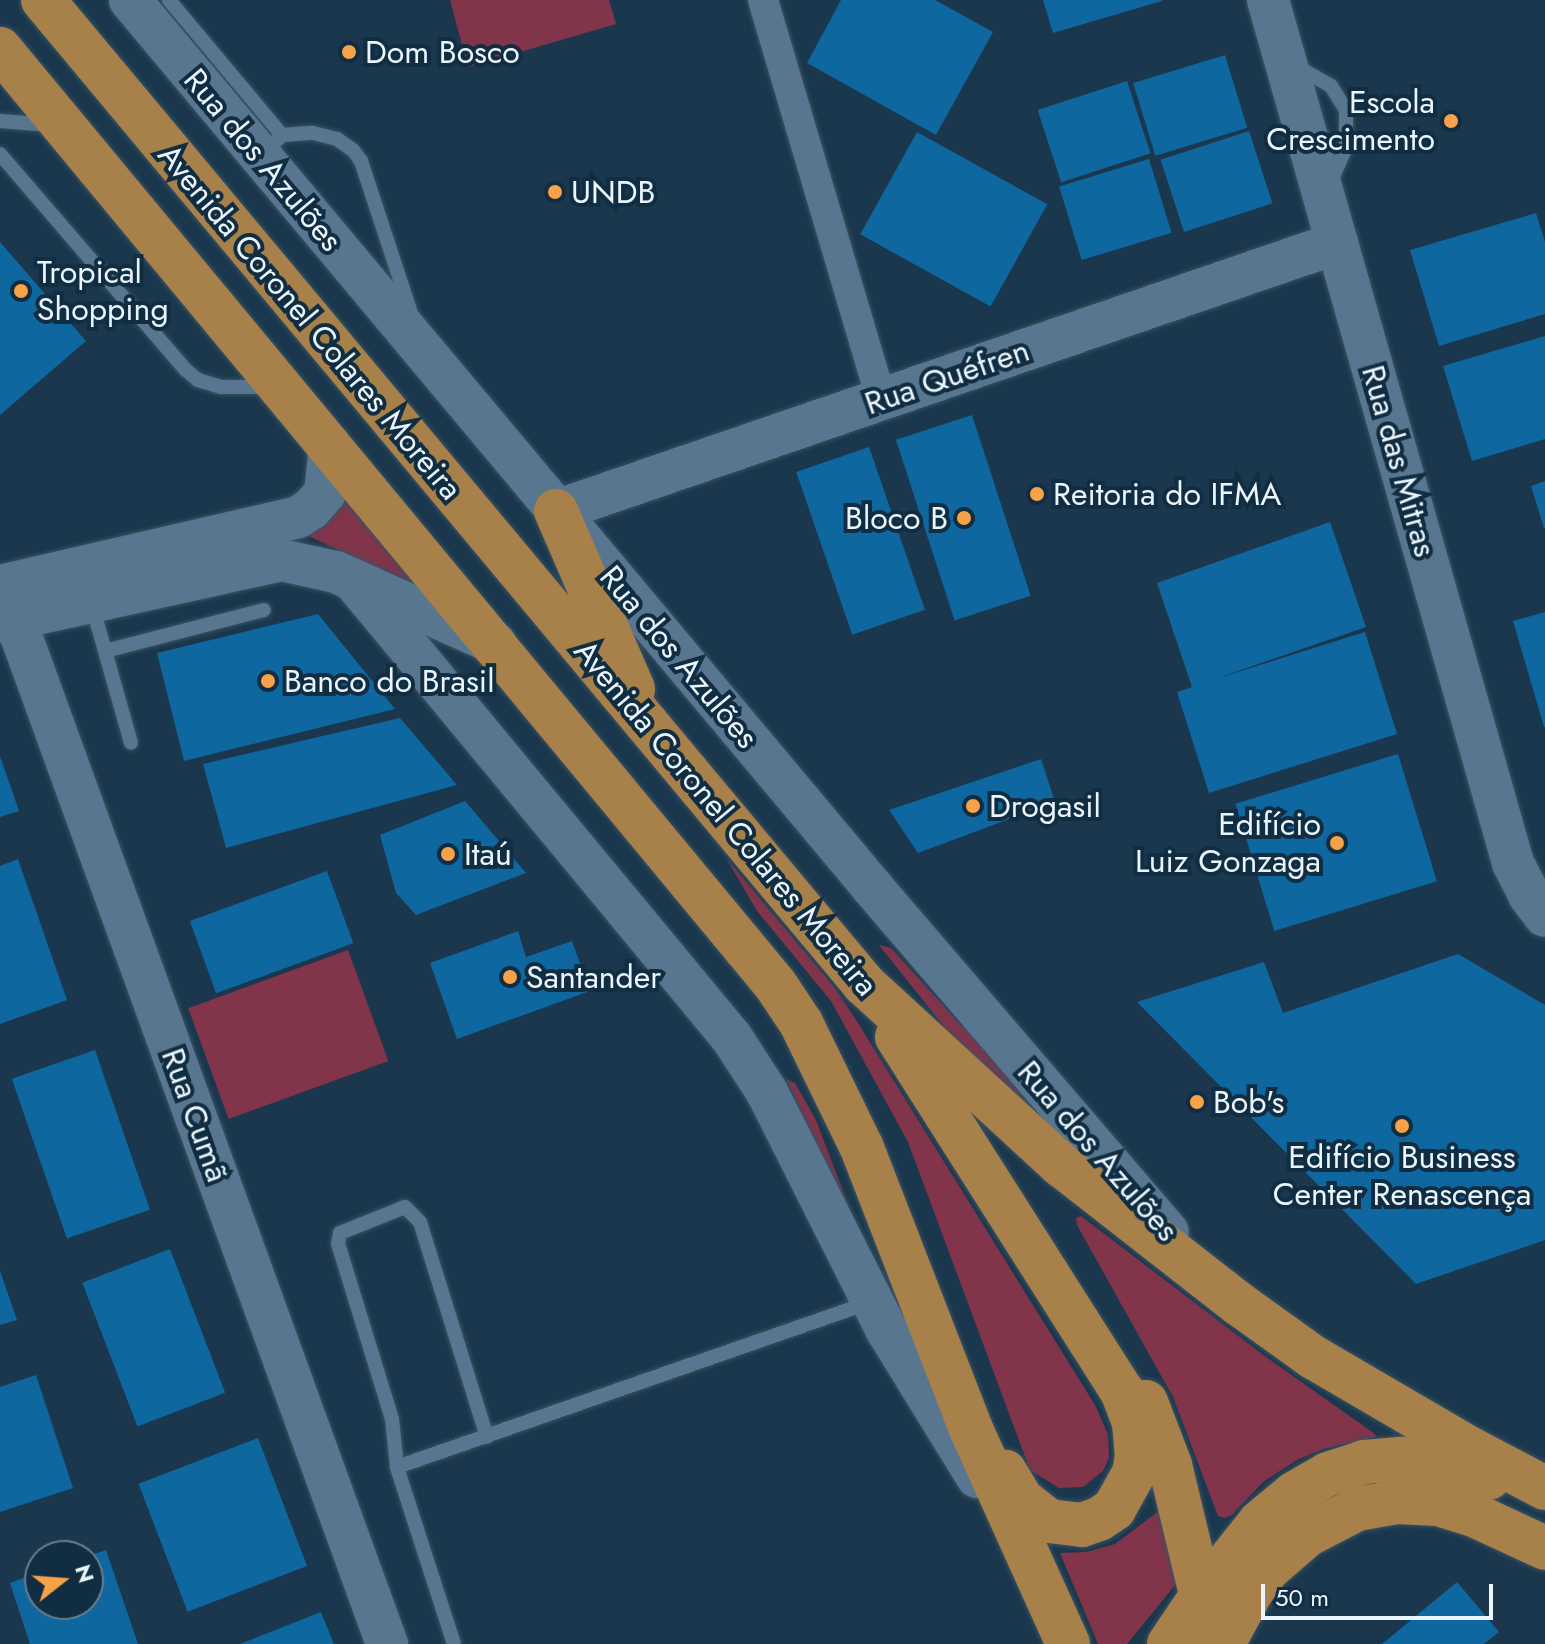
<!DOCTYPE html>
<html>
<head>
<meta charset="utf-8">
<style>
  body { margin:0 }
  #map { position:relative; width:1545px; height:1644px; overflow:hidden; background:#1a374d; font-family:Jost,sans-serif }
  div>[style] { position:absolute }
  .green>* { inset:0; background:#82344b; transform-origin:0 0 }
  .building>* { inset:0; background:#0e679f; transform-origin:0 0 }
  .roads { filter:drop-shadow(0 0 2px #395263) drop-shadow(0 0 2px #395263) }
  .lane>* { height:14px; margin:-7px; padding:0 7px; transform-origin:7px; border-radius:7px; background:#58768f }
  .street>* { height:30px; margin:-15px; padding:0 15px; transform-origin:15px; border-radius:15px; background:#58768f }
  .secondary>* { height:42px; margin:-21px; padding:0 21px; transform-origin:21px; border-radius:21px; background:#58768f }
  .primary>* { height:44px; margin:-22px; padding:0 22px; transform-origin:22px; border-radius:22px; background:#a8804a }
  .dots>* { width:22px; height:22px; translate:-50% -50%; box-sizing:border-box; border:4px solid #102d42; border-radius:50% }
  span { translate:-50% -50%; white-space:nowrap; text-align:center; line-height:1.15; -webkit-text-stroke:8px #102d42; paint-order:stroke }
  .poi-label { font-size:32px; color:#ebf5fd }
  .left { translate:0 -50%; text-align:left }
  .right { translate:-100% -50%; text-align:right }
  .street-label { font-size:32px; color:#ebf5fd }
  .north { position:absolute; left:24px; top:1540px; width:80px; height:80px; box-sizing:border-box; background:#102d42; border:2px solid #687d8d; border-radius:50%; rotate:73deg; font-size:22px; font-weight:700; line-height:32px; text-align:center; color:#ebf5fd }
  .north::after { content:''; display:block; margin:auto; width:28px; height:36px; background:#f7a148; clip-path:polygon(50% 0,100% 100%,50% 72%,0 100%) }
  .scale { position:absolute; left:1261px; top:1584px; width:232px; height:36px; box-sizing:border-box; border:4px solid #ebf5fd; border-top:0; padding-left:10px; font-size:24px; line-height:28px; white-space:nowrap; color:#ebf5fd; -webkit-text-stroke:6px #102d42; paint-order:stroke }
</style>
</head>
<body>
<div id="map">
  <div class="green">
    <div style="clip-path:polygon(450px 0,609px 0,616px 24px,468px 67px)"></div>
    <div style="clip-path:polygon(344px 492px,435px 597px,311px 537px,281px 536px)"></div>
    <div style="clip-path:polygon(726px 858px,835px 988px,858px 1023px,1095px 1405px,1108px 1434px,1109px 1458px,1103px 1471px,1083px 1487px,1059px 1488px,1030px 1470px,908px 1142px,831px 1001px,757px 911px)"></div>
    <div style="clip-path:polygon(879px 945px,891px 948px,962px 1026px,971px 1017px,1033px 1102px,1030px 1106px,1025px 1108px,972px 1062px)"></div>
    <div style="left:348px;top:950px;width:118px;height:170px;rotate:70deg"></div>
    <div style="clip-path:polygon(786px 1079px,795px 1083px,816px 1120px,869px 1260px)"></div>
    <div style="clip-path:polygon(1081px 1216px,1266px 1357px,1375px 1434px,1376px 1437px,1323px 1449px,1297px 1460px,1263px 1482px,1232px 1515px,1225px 1518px,1218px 1516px,1173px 1397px,1077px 1225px,1076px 1218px)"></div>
    <div style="clip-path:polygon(1160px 1510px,1178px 1578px,1176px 1584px,1127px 1644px,1098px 1644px,1060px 1553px,1086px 1552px,1115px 1544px)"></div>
  </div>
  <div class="building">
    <div style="clip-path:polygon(841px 0,935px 0,993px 32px,936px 135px,807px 63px)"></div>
    <div style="clip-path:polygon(1043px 0,1162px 0,1162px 1px,1053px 33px)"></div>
    <div style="left:1225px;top:55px;width:76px;height:96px;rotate:73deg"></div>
    <div style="left:1127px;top:81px;width:76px;height:94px;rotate:72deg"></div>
    <div style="left:1249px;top:131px;width:76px;height:93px;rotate:72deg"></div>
    <div style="left:917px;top:132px;width:149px;height:117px;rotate:29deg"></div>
    <div style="left:1149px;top:159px;width:77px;height:94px;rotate:73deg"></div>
    <div style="clip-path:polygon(1536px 213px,1545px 242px,1545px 314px,1439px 346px,1410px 250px)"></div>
    <div style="clip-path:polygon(0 242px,86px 341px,0 415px)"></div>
    <div style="clip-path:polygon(1545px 336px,1545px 439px,1472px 461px,1443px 366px)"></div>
    <div style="left:972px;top:415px;width:190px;height:80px;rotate:72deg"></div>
    <div style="left:869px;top:447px;width:172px;height:77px;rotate:71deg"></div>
    <div style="clip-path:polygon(1545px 481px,1545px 528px,1544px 528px,1531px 486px)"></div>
    <div style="clip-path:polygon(1330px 522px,1366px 627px,1215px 679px,1365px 632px,1397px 734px,1209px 793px,1177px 692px,1192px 687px,1157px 583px)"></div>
    <div style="clip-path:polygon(1545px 612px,1545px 727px,1544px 727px,1513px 621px)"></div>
    <div style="clip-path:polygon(318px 614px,395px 709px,184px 761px,157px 653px)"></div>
    <div style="clip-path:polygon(400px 718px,457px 785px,226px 848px,203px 764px)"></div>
    <div style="left:1398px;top:754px;width:133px;height:170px;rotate:73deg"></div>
    <div style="clip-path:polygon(0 756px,19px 811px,0 817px)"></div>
    <div style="clip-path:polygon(1041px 759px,1055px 802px,918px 853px,889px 810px)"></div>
    <div style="clip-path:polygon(465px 801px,526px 873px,416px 915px,396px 893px,380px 835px)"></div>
    <div style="clip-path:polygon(18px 859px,67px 1000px,0 1024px,0 866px)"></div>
    <div style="left:327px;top:871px;width:77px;height:146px;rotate:70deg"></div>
    <div style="clip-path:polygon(518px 931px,526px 957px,572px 941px,590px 991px,457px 1039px,430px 963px)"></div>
    <div style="clip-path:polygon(1458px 954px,1545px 1005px,1545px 1240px,1416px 1284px,1137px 1002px,1264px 962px,1283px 1013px)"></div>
    <div style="left:95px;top:1050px;width:169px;height:88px;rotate:71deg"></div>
    <div style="left:170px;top:1249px;width:154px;height:94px;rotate:69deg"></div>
    <div style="clip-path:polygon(0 1271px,17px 1320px,0 1325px)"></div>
    <div style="clip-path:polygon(36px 1375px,73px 1488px,0 1512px,0 1387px)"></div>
    <div style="left:258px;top:1438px;width:137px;height:128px;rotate:69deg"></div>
    <div style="clip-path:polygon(106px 1550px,138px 1644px,30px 1644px,10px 1583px,40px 1572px,40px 1604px,88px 1604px,88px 1556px)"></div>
    <div style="clip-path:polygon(1457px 1582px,1499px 1632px,1484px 1644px,1382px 1644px)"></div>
    <div style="clip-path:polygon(321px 1612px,334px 1644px,240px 1644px)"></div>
  </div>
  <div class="roads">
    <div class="lane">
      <div style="left:169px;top:0;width:176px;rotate:50.1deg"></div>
      <div style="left:1296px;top:66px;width:40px;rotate:29.7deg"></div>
      <div style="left:1331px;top:86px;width:28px;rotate:58deg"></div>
      <div style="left:1346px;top:110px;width:37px;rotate:90deg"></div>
      <div style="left:1346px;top:147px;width:40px;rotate:113.4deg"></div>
      <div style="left:0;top:121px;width:51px;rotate:4.5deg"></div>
      <div style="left:263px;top:153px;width:26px;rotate:-43deg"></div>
      <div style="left:282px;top:135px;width:31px;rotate:-4deg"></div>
      <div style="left:313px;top:133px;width:25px;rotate:14deg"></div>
      <div style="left:337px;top:139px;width:19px;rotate:35deg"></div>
      <div style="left:353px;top:150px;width:14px;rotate:54deg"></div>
      <div style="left:361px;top:161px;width:160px;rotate:71.8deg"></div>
      <div style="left:0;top:154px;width:285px;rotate:49.3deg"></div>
      <div style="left:186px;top:370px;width:16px;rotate:40deg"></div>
      <div style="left:198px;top:380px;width:24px;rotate:17deg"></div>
      <div style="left:221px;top:387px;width:51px"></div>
      <div style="left:92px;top:605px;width:143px;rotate:74.2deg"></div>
      <div style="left:105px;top:651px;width:164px;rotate:-14.5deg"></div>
      <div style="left:397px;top:1467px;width:500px;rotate:-19.2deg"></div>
      <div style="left:454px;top:1644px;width:186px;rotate:-107.9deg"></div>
      <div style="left:397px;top:1467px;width:48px;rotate:-95.9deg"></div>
      <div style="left:392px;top:1419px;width:183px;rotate:-107.1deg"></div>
      <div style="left:338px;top:1244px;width:11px;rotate:-80deg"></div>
      <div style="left:340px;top:1233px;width:70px;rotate:-21.8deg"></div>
      <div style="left:405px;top:1207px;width:21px;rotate:45deg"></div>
      <div style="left:420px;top:1222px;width:225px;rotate:72.7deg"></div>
    </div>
    <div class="street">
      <div style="left:763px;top:0;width:416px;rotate:73.5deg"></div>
    </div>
    <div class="secondary">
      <div style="left:130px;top:0;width:1158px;rotate:50.08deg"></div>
      <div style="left:873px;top:888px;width:453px;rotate:49.4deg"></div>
      <div style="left:1268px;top:0;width:897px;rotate:74.15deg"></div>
      <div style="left:1513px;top:863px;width:36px;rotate:63deg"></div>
      <div style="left:1529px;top:895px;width:26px;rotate:53deg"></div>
      <div style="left:556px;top:511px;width:826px;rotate:-18.94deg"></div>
      <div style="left:352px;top:579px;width:596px;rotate:50.38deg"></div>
      <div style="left:732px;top:1038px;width:64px;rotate:57.1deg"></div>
      <div style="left:767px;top:1092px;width:265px;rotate:63.3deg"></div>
      <div style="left:886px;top:1329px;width:174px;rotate:58.4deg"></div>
      <div style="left:0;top:586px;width:306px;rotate:-13deg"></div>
      <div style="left:298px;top:517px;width:15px;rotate:-32deg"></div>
      <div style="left:311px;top:509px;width:21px;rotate:-49deg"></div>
      <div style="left:325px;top:493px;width:48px;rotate:-84.1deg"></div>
      <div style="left:3px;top:586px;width:1126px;rotate:70.05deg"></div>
      <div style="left:0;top:622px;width:288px;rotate:-12.4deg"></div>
      <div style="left:281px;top:560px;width:56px;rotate:12.3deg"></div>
      <div style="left:336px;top:572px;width:175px;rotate:24.2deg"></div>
    </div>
    <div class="primary">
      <div style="left:43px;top:0;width:1282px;rotate:50.16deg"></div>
      <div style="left:864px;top:984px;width:268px;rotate:42.6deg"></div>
      <div style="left:1061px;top:1165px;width:226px;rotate:38deg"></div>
      <div style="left:1239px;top:1304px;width:91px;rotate:35.6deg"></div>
      <div style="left:1313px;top:1357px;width:178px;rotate:30.3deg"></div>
      <div style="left:1467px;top:1447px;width:88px;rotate:27.7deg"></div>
      <div style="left:0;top:49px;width:1214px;rotate:50.35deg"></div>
      <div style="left:775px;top:984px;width:47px;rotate:56.3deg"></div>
      <div style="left:801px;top:1023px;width:139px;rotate:64deg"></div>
      <div style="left:862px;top:1148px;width:301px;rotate:68.8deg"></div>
      <div style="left:971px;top:1429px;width:236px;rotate:65.7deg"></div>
      <div style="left:556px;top:511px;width:194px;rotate:66.6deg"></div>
      <div style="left:897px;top:1037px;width:419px;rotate:57.6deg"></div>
      <div style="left:1122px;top:1391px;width:34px;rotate:69deg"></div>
      <div style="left:1134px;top:1423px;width:32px;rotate:85deg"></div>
      <div style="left:1137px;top:1455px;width:18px;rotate:99deg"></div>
      <div style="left:1134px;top:1473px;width:41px;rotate:119.1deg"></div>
      <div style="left:1114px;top:1509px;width:18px;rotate:146deg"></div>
      <div style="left:1099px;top:1519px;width:18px;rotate:161deg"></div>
      <div style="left:1082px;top:1525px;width:33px;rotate:-173deg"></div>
      <div style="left:1049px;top:1521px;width:34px;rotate:-142deg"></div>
      <div style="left:1022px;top:1500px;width:33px;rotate:-121deg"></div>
      <div style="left:1146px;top:1402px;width:67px;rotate:69.1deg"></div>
      <div style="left:1170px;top:1465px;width:184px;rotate:76.5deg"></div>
      <div style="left:1169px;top:1644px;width:59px;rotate:-56deg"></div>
      <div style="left:1202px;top:1595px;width:93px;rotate:-51.5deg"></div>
      <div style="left:1260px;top:1522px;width:45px;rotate:-39.6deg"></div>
      <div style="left:1295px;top:1493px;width:38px;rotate:-30deg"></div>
      <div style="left:1328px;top:1474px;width:38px;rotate:-18deg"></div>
      <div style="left:1364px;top:1462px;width:38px;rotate:-5deg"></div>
      <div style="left:1402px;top:1459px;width:89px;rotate:12.3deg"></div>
      <div style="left:1223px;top:1644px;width:59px;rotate:-61.7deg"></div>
      <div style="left:1251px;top:1592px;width:29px;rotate:-54deg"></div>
      <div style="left:1268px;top:1569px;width:52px;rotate:-41.1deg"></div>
      <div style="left:1307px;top:1535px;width:56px;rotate:-27.5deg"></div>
      <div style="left:1357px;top:1509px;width:39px;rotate:-10deg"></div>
      <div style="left:1395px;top:1502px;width:43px;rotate:2.7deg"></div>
      <div style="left:1438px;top:1504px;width:38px;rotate:17deg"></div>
      <div style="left:1474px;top:1515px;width:78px;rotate:24.9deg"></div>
    </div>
  </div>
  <div class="dots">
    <div style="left:349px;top:52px;background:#f7a148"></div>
    <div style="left:1451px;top:121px;background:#f7a148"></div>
    <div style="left:555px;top:192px;background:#f7a148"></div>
    <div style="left:21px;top:291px;background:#f7a148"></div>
    <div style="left:1037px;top:494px;background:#f7a148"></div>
    <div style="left:964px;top:518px;background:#f7a148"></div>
    <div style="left:268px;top:681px;background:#f7a148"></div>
    <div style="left:973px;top:806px;background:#f7a148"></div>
    <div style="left:1337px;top:843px;background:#f7a148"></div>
    <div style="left:448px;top:854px;background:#f7a148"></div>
    <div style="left:510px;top:977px;background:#f7a148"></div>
    <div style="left:1197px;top:1102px;background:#f7a148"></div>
    <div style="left:1402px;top:1126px;background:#f7a148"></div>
  </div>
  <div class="poi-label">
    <span class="left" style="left:365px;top:52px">Dom Bosco</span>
    <span class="right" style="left:1435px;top:121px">Escola<br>Crescimento</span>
    <span class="left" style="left:571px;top:192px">UNDB</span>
    <span class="left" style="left:37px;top:291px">Tropical<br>Shopping</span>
    <span class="left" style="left:1053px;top:494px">Reitoria do IFMA</span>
    <span class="right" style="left:948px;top:518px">Bloco B</span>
    <span class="left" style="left:284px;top:681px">Banco do Brasil</span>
    <span class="left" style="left:989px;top:806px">Drogasil</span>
    <span class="right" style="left:1321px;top:843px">Edifício<br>Luiz Gonzaga</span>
    <span class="left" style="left:464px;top:854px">Itaú</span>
    <span class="left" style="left:526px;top:977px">Santander</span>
    <span class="left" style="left:1213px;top:1102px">Bob's</span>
    <span style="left:1402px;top:1176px">Edifício Business<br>Center Renascença</span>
  </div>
  <div class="street-label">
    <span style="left:263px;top:160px;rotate:50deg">Rua dos Azulões</span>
    <span style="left:310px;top:322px;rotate:50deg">Avenida Coronel Colares Moreira</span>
    <span style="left:947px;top:377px;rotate:-19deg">Rua Quéfren</span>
    <span style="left:1399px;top:461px;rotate:74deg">Rua das Mitras</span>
    <span style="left:679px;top:657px;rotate:50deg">Rua dos Azulões</span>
    <span style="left:726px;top:818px;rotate:50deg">Avenida Coronel Colares Moreira</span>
    <span style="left:195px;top:1115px;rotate:70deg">Rua Cumã</span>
    <span style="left:1098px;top:1151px;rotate:49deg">Rua dos Azulões</span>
  </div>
  <div class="north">N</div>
  <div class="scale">50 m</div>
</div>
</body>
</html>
